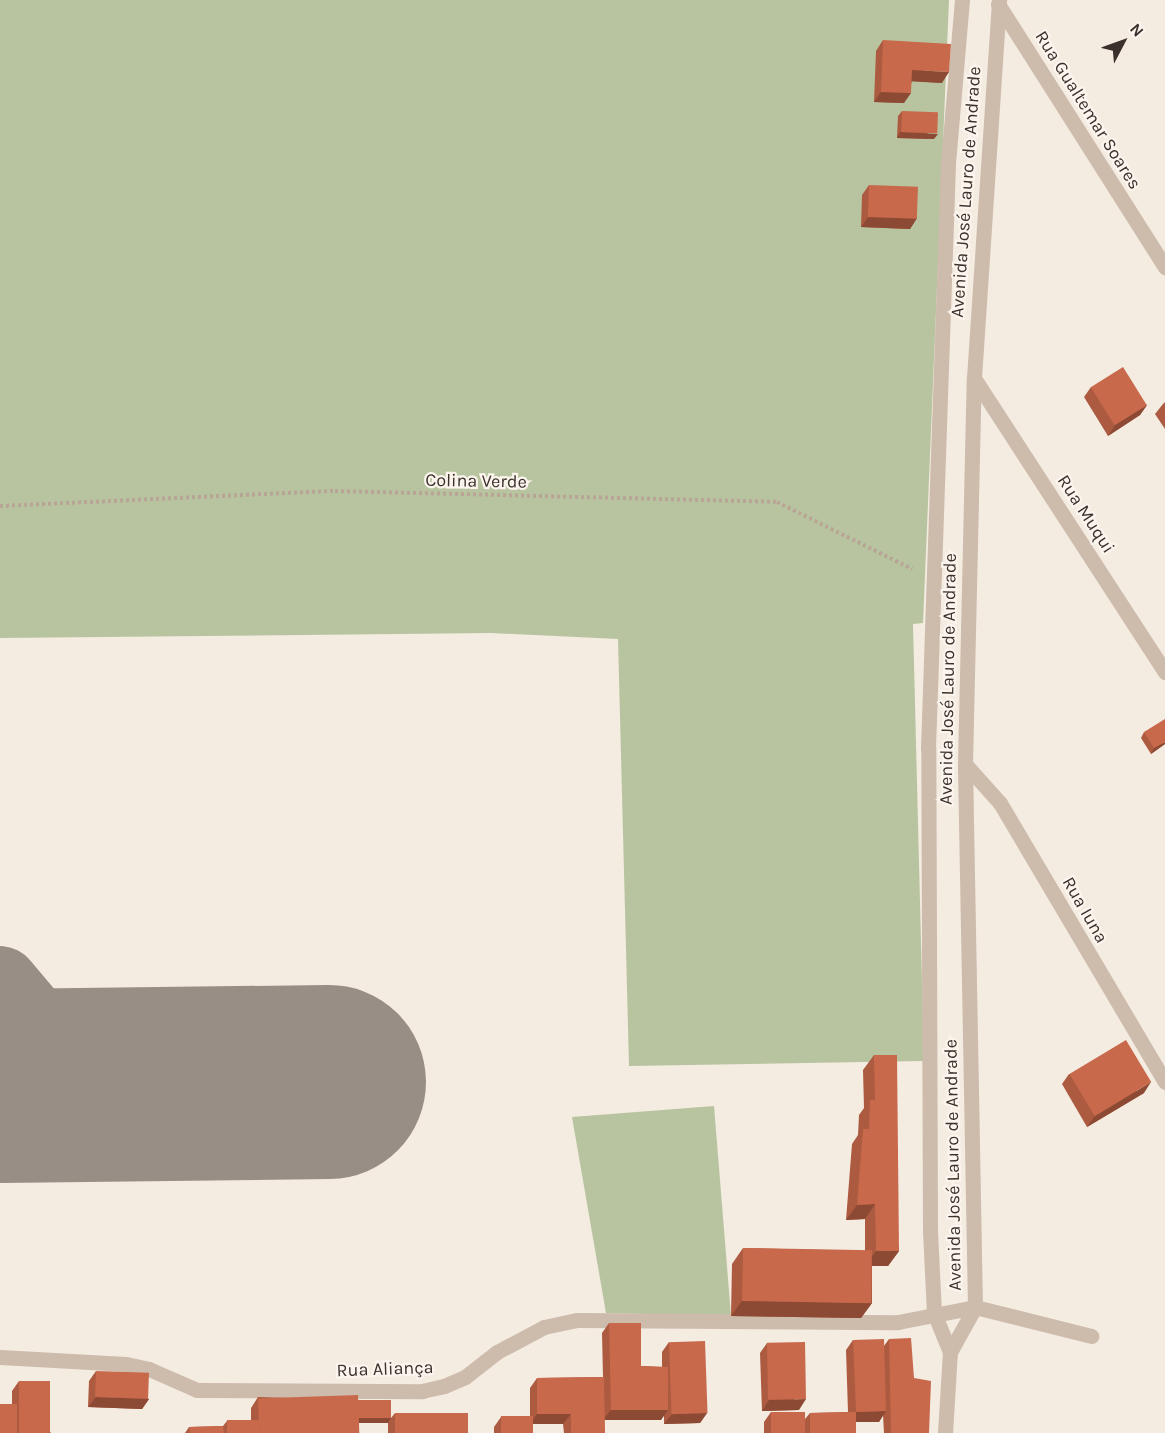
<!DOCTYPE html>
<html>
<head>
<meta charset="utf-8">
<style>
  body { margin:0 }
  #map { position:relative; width:1165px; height:1433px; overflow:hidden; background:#f4ebe1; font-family:Karla,sans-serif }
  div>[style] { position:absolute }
  .green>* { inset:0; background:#b8c4a0 }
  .taxiway>* { height:78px; margin:-39px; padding:0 39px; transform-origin:39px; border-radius:39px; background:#988e86 }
  .runway>* { height:194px; margin:-97px; padding:0 97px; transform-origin:97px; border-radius:97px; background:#988e86 }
  .path>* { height:4px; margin-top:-2px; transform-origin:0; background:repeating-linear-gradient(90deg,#b9a596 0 3px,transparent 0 6px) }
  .minor>* { height:15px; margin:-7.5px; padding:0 7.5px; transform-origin:7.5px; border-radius:7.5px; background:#cdbbac }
  .wall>* { inset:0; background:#ac5a40 }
  .shaded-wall>* { inset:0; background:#8c4a34 }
  .building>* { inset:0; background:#c8694b; transform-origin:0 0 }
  span { translate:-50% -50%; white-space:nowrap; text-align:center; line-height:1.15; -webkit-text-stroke:4.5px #fbf5ee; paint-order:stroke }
  .street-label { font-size:18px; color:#3b302b }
  .north { position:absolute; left:1093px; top:12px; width:60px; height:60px; -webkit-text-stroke:4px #fbf5ee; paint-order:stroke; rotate:49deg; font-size:16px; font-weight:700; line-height:24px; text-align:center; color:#3b302b }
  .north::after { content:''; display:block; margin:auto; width:21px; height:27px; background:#3b302b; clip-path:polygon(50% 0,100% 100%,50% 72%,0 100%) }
</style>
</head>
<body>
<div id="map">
  <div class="green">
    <div style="clip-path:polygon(0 0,949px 0,923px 623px,913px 624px,924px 1061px,629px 1066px,618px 639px,491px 633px,0 638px)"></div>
    <div style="clip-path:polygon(714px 1106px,731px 1316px,606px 1313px,572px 1117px)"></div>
  </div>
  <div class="taxiway">
    <div style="left:0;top:985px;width:38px;rotate:50deg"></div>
    <div style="left:24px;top:1014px;width:39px;rotate:59deg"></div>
    <div style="left:44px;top:1047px;width:38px;rotate:83deg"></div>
  </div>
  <div class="runway">
    <div style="left:0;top:1086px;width:329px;rotate:-0.7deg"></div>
  </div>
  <div class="path">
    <div style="left:0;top:506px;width:335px;rotate:-2.6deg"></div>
    <div style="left:335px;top:491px;width:442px;rotate:1.4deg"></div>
    <div style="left:777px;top:502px;width:151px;rotate:26.4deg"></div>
  </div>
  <div class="minor">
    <div style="left:998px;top:4px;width:312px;rotate:57.6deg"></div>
    <div style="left:974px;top:378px;width:351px;rotate:57deg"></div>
    <div style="left:965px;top:764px;width:52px;rotate:48.1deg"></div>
    <div style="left:1000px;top:803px;width:324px;rotate:59.4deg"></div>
    <div style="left:950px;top:1352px;width:51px;rotate:-60.9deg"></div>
    <div style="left:975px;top:1307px;width:543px;rotate:-91.06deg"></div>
    <div style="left:965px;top:764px;width:386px;rotate:-88.7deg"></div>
    <div style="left:974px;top:378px;width:379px;rotate:-86.2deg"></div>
    <div style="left:0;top:1357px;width:126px;rotate:3.2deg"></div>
    <div style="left:126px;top:1364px;width:24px;rotate:12deg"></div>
    <div style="left:149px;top:1369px;width:52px;rotate:23.6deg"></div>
    <div style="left:197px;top:1390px;width:225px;rotate:0.3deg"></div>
    <div style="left:422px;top:1391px;width:23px;rotate:-13deg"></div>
    <div style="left:444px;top:1386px;width:23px;rotate:-23deg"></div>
    <div style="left:465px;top:1377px;width:41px;rotate:-38deg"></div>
    <div style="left:497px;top:1352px;width:53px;rotate:-28deg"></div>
    <div style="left:544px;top:1327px;width:34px;rotate:-12deg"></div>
    <div style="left:577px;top:1320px;width:321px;rotate:0.4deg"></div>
    <div style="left:898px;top:1322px;width:78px;rotate:-11deg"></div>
    <div style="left:975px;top:1307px;width:120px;rotate:14deg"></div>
    <div style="left:945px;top:1433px;width:81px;rotate:-86.5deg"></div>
    <div style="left:950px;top:1352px;width:42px;rotate:-112.3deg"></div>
    <div style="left:934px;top:1313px;width:81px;rotate:-92.8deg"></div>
    <div style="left:930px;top:1232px;width:484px;rotate:-90.2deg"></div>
    <div style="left:928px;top:748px;width:585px;rotate:-88.04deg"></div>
    <div style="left:948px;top:163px;width:164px;rotate:-85.1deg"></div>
  </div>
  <div class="wall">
    <div style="clip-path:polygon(883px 40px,942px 83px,912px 81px,904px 103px,874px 102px,876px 51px)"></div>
    <div style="clip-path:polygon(902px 111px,934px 139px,897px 138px,898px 116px)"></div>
    <div style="clip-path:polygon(869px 185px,917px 218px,910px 229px,861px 227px,862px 195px)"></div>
    <div style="clip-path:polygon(1091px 387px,1147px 405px,1140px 415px,1108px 436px,1084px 397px)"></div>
    <div style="clip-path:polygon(1165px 402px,1165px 429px,1155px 414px,1163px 404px)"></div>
    <div style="clip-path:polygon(1144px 732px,1165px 744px,1151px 754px,1141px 738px)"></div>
    <div style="clip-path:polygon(874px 1055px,899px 1251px,888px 1266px,872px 1266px,872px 1303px,861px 1318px,731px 1316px,732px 1264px,743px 1248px,865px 1251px,865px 1219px,846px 1220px,852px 1144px,858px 1135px,859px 1115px,864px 1108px,863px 1070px)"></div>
    <div style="clip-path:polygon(1069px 1074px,1144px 1093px,1087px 1127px,1062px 1084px)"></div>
    <div style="clip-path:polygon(609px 1323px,641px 1366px,662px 1367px,662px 1352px,669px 1342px,707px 1413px,700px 1423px,664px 1424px,664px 1415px,661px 1420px,604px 1420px,605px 1433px,564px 1433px,563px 1424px,533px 1424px,533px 1433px,494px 1433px,494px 1427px,501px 1417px,530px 1416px,530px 1388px,537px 1378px,603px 1377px,602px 1333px)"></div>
    <div style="clip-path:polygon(889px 1339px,914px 1378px,929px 1433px,884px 1433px,883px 1415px,879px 1422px,856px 1422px,856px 1433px,764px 1433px,764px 1422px,771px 1412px,805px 1419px,810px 1413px,848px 1412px,846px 1350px,853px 1340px,884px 1346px)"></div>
    <div style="clip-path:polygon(767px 1343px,799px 1410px,762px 1411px,760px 1353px)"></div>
    <div style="clip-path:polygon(96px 1371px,149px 1399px,142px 1409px,88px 1407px,89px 1381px)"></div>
    <div style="clip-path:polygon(19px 1381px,51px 1433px,0 1433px,12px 1404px,12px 1391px)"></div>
    <div style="clip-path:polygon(258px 1397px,358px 1400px,391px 1418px,395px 1413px,469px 1433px,388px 1433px,388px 1423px,358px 1423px,359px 1433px,185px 1433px,189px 1427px,223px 1426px,227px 1421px,251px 1420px,251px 1408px)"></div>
  </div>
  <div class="shaded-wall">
    <div style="clip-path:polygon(912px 70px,949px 72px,942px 83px,905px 81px)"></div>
    <div style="clip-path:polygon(881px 92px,911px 93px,904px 103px,874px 102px)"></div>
    <div style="clip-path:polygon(900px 132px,938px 134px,934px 139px,897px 138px)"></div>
    <div style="clip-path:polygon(868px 217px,917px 218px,910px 229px,861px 227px)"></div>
    <div style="clip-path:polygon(1147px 405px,1140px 415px,1108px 436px,1115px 425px)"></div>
    <div style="clip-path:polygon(1165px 742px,1165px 744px,1151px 754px,1154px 748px)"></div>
    <div style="clip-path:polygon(1151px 1082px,1144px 1093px,1087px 1127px,1094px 1117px)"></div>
    <div style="clip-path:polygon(875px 1204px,865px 1219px,846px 1220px,857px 1205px)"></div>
    <div style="clip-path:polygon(876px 1251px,899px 1251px,888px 1266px,865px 1266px)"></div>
    <div style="clip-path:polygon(742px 1301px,872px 1303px,861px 1318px,731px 1316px)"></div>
    <div style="clip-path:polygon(96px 1397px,149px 1399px,142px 1409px,88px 1407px)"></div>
    <div style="clip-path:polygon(806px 1399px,799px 1410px,762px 1411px,769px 1400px)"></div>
    <div style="clip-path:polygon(611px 1410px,668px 1410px,661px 1420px,603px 1420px)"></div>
    <div style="clip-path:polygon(886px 1411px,879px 1422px,848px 1422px,856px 1412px)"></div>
    <div style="clip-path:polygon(707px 1413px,700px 1423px,664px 1424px,672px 1414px)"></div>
    <div style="clip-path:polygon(537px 1414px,571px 1414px,563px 1424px,530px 1424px)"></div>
    <div style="clip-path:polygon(355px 1418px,391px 1418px,388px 1423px,351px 1423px)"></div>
  </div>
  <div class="building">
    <div style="clip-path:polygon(883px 40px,951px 44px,949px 72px,912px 70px,911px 93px,881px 92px)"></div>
    <div style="left:902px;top:111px;width:36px;height:21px;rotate:2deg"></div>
    <div style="left:869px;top:185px;width:49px;height:32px;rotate:2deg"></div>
    <div style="left:1123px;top:367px;width:45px;height:38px;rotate:58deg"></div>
    <div style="clip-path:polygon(1165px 719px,1165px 742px,1154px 748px,1144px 732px)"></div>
    <div style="left:1126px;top:1040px;width:49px;height:66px;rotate:59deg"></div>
    <div style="clip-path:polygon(874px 1055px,897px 1055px,899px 1251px,876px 1251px,875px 1204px,857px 1205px,863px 1129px,869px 1129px,870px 1100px,875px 1100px)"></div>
    <div style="left:743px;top:1248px;width:129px;height:53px;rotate:1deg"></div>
    <div style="clip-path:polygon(609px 1323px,641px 1323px,641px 1366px,668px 1367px,668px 1410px,611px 1410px)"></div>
    <div style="clip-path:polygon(911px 1338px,914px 1378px,931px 1381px,929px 1433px,891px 1433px,889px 1339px)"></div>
    <div style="clip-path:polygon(884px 1339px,886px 1411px,856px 1412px,856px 1433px,810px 1433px,810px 1413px,856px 1412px,853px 1340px)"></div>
    <div style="left:705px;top:1341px;width:72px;height:36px;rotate:88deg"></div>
    <div style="left:805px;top:1342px;width:57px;height:38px;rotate:89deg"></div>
    <div style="left:96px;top:1371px;width:53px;height:26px;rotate:2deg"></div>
    <div style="clip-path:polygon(604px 1377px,605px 1433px,571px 1433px,571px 1414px,537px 1414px,537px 1378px)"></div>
    <div style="left:19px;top:1381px;width:31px;height:52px"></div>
    <div style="left:358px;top:1395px;width:38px;height:100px;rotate:88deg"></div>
    <div style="left:358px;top:1400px;width:33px;height:18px"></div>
    <div style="left:0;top:1404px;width:17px;height:29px"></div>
    <div style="left:771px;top:1412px;width:34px;height:21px"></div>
    <div style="left:395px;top:1413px;width:73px;height:20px"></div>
    <div style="left:533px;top:1416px;width:17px;height:32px;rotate:90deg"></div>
    <div style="left:259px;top:1420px;width:13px;height:32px;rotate:90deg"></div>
    <div style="clip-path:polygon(223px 1426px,224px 1433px,190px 1433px,189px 1427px)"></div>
  </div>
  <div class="street-label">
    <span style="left:1088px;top:110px;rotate:58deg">Rua Gualtemar Soares</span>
    <span style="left:966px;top:192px;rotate:-86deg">Avenida José Lauro de Andrade</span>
    <span style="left:476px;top:481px;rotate:1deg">Colina Verde</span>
    <span style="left:1086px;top:514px;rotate:57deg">Rua Muqui</span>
    <span style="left:948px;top:679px;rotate:-89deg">Avenida José Lauro de Andrade</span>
    <span style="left:1085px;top:910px;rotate:60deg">Rua Iuna</span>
    <span style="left:953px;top:1165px;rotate:-91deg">Avenida José Lauro de Andrade</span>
    <span style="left:385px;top:1369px;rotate:-2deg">Rua Aliança</span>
  </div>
  <div class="north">N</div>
</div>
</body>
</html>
